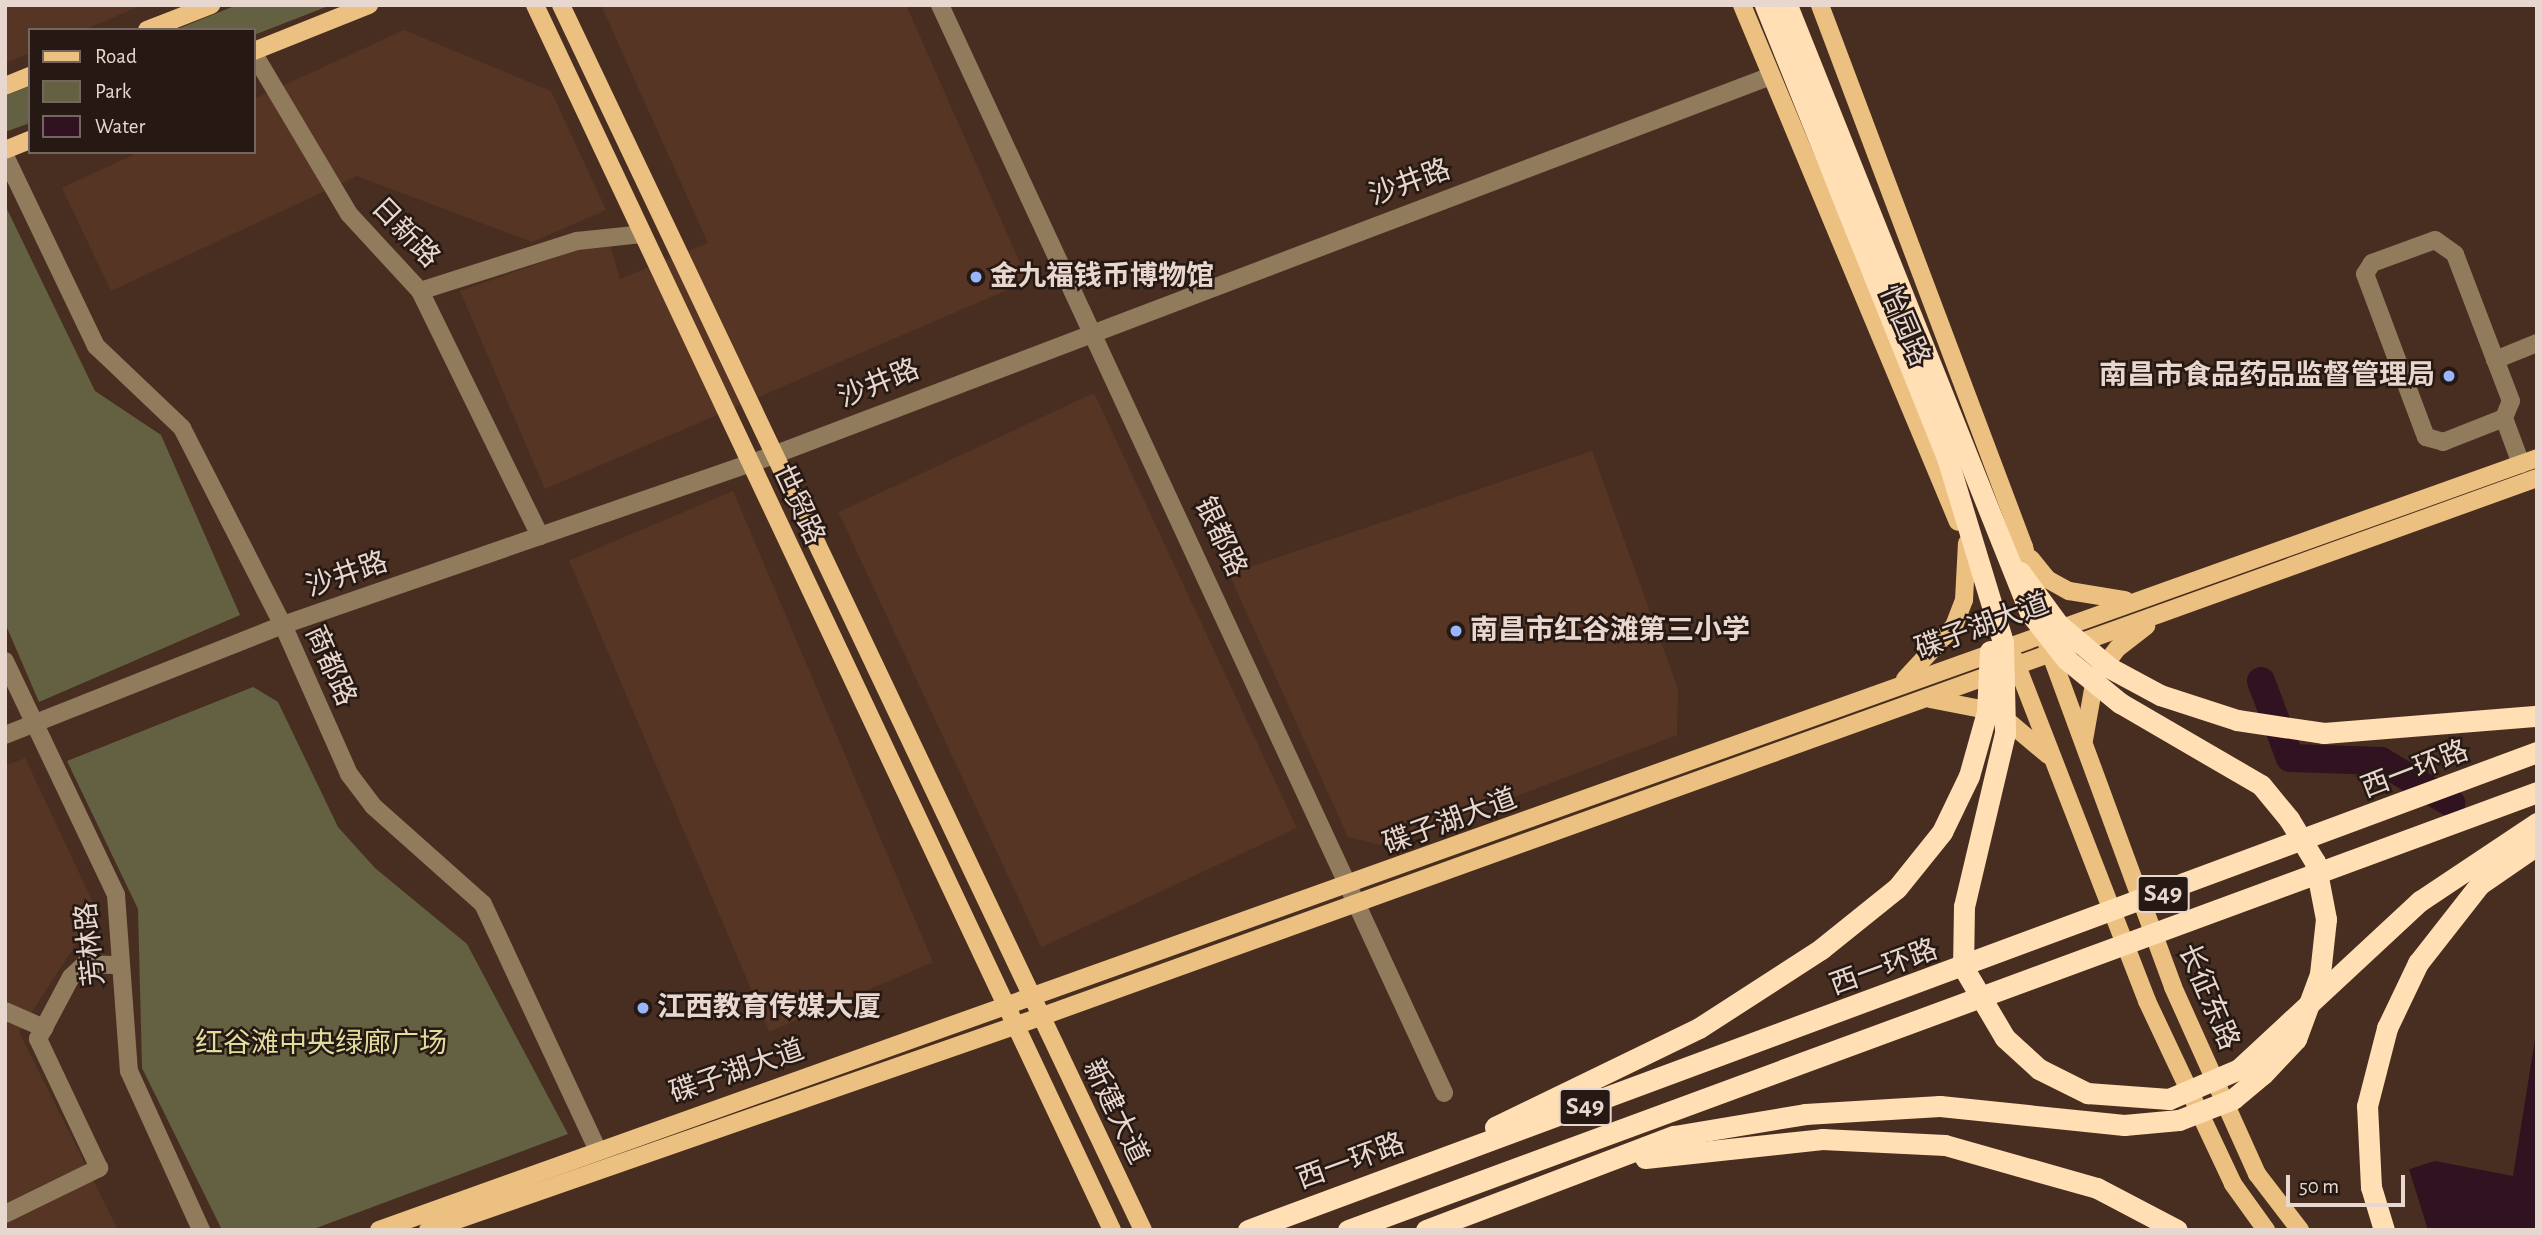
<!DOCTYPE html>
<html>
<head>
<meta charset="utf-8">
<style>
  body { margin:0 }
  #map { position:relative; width:2542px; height:1235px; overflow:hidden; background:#482e20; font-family:"Alegreya Sans","Noto Sans SC",sans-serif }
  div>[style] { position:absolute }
  .built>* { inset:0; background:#573524; transform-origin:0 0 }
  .green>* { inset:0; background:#636141 }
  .water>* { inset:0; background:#301221 }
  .pier>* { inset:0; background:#482e20 }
  .river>* { height:28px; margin:-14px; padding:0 14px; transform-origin:14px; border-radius:14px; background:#301221 }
  .minor>* { height:18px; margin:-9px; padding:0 9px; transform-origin:9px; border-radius:9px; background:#907b5d }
  .major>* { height:18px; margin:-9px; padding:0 9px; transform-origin:9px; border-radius:9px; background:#ecc080 }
  .highway>* { height:21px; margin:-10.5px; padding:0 10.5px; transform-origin:10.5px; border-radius:10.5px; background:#ffdfb3 }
  .dots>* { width:19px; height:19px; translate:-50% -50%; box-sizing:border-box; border:4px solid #261913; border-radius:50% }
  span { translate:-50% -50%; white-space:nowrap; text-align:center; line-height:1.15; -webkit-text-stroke:5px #261913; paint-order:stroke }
  .shield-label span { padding:2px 5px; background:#261913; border:2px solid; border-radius:5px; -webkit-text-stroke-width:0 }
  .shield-label { font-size:26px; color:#e8d7ce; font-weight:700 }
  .street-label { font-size:28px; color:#e8d7ce }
  .poi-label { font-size:28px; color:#e8d7ce; font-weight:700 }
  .left { translate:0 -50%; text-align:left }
  .right { translate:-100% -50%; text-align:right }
  .park-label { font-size:28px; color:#e1dd9d }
  .frame { position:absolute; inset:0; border:7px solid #e8d7ce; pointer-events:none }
  .legend { position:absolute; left:28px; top:28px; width:228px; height:126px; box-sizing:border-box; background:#261913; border:2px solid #74655e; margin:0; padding:9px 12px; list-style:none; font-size:21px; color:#e8d7ce }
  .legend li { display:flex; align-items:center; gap:14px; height:35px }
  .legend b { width:35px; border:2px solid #74655e }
  .scale { position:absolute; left:2286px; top:1175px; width:119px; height:32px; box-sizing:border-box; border:4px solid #e8d7ce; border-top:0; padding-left:9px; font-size:21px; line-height:24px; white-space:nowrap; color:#e8d7ce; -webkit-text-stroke:5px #261913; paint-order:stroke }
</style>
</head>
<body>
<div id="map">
  <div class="built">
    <div style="clip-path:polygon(5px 5px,142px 5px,84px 30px,30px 30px,30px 53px,5px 63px)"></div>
    <div style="clip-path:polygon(601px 5px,906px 5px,1028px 281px,545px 489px,460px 291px,608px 239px,620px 279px,708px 243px)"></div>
    <div style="clip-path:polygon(404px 30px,551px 91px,606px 210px,532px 242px,357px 176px,111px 291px,62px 188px,139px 152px,254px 152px,254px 99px)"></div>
    <div style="left:1094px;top:393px;width:480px;height:282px;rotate:65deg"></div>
    <div style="clip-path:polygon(1592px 451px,1678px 689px,1677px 735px,1385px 846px,1348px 837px,1229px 574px)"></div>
    <div style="left:733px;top:491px;width:512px;height:178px;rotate:67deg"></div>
    <div style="clip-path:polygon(25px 758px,97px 911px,19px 1032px,118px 1230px,5px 1230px,5px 766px)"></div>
  </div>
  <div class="green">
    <div style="clip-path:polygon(237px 5px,331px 5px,254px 35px,254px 30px,175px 30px)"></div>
    <div style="clip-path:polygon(30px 86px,30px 123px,5px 132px,5px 96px)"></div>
    <div style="clip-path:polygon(5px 205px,95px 391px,161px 435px,240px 615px,39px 702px,5px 623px)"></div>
    <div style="clip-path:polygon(253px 687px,278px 702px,338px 827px,375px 868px,467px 944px,568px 1134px,311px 1230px,222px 1230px,142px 1068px,138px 909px,67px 761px)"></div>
  </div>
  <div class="water">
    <div style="clip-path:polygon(2537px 1027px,2537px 1230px,2218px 1230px,2435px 1161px,2513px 1176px)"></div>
  </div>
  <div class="pier">
    <div style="clip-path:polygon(2441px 766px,2537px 818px,2537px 884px,2482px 933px,2424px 925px)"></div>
    <div style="clip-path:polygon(2408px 1166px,2428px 1230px,2215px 1230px,2240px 1215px)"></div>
  </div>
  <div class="river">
    <div style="left:2261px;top:681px;width:82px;rotate:69.4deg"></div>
    <div style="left:2290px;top:758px;width:91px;rotate:1.9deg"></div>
    <div style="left:2381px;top:761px;width:82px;rotate:31deg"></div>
  </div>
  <div class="minor">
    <div style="left:940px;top:5px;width:1199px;rotate:65.14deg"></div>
    <div style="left:254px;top:54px;width:186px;rotate:59.3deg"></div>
    <div style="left:349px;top:214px;width:105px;rotate:47.3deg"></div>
    <div style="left:420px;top:291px;width:165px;rotate:-17.7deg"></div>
    <div style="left:577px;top:241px;width:65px;rotate:-6.1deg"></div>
    <div style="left:5px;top:156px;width:211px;rotate:64.4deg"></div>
    <div style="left:96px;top:346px;width:119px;rotate:43.6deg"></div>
    <div style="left:182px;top:428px;width:221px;rotate:62.9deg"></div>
    <div style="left:283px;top:625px;width:163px;rotate:66.1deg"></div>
    <div style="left:349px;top:774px;width:40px;rotate:53deg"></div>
    <div style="left:373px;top:806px;width:147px;rotate:41.7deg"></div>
    <div style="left:483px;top:904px;width:270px;rotate:65deg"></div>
    <div style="left:420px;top:291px;width:273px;rotate:63.9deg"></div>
    <div style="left:2495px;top:360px;width:45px;rotate:-22deg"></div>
    <div style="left:2504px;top:418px;width:18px;rotate:-68deg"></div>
    <div style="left:2511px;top:401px;width:157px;rotate:-110.9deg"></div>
    <div style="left:2455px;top:254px;width:24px;rotate:-145deg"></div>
    <div style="left:2435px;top:240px;width:67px;rotate:159.9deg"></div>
    <div style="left:2372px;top:263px;width:13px;rotate:122deg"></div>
    <div style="left:2365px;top:274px;width:174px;rotate:69.5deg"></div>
    <div style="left:2426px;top:437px;width:18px;rotate:16deg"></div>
    <div style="left:2443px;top:442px;width:66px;rotate:-21.5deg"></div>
    <div style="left:2504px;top:418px;width:49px;rotate:69.7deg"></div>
    <div style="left:5px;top:661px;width:259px;rotate:64.6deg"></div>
    <div style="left:116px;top:895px;width:176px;rotate:85.8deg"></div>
    <div style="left:129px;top:1071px;width:175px;rotate:65.6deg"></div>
    <div style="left:5px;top:735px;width:299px;rotate:-21.6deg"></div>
    <div style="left:283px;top:625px;width:516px;rotate:-19.1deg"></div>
    <div style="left:771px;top:456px;width:1070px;rotate:-20.81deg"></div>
    <div style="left:5px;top:1011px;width:43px;rotate:23.6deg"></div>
    <div style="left:5px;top:1214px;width:105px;rotate:-26.1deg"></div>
    <div style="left:99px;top:1168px;width:143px;rotate:-115.3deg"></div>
    <div style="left:38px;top:1039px;width:70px;rotate:-62deg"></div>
    <div style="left:71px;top:977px;width:19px;rotate:-43deg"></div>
    <div style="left:85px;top:964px;width:36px;rotate:2deg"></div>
  </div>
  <div class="major">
    <div style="left:535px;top:5px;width:1354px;rotate:64.78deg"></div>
    <div style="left:561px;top:5px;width:1356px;rotate:64.59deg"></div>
    <div style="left:1742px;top:5px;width:560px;rotate:67.33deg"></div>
    <div style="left:1820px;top:5px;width:579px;rotate:69.37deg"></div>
    <div style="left:2024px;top:547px;width:44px;rotate:75.7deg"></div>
    <div style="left:147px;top:30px;width:69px;rotate:-21.3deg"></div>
    <div style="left:254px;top:51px;width:124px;rotate:-21.8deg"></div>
    <div style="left:5px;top:86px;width:27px;rotate:-22deg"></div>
    <div style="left:5px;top:150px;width:27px;rotate:-22deg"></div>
    <div style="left:2031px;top:559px;width:26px;rotate:51deg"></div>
    <div style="left:2047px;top:579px;width:25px;rotate:29deg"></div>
    <div style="left:2069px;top:591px;width:57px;rotate:9.1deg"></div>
    <div style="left:2047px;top:644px;width:365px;rotate:69.8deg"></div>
    <div style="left:2173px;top:987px;width:205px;rotate:65.8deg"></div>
    <div style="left:2257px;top:1174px;width:71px;rotate:52.5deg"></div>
    <div style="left:2014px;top:658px;width:368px;rotate:68.8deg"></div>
    <div style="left:2147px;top:1001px;width:202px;rotate:64.8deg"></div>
    <div style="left:2233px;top:1184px;width:57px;rotate:54.3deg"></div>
    <div style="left:1905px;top:679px;width:72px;rotate:-47.2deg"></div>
    <div style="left:1954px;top:626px;width:28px;rotate:-69deg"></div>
    <div style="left:1964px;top:600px;width:57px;rotate:-87deg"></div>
    <div style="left:1930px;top:699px;width:68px;rotate:11deg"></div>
    <div style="left:1997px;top:712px;width:67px;rotate:40.1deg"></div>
    <div style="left:2084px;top:740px;width:63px;rotate:-79.9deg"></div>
    <div style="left:2095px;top:678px;width:38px;rotate:-53deg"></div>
    <div style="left:2118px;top:648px;width:36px;rotate:-38deg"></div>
    <div style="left:379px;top:1230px;width:2292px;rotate:-19.68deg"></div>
    <div style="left:428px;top:1230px;width:648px;rotate:-19.19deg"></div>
    <div style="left:1040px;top:1017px;width:1591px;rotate:-19.8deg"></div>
  </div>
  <div class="highway">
    <div style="left:1765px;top:5px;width:491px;rotate:68.1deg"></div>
    <div style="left:1948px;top:461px;width:189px;rotate:73.1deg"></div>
    <div style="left:2003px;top:642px;width:91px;rotate:88.7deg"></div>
    <div style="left:2005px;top:733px;width:178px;rotate:103.3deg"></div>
    <div style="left:1964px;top:906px;width:61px;rotate:90.9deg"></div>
    <div style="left:1963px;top:967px;width:82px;rotate:59.4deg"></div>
    <div style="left:2005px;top:1038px;width:46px;rotate:42.4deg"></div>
    <div style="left:2039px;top:1069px;width:54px;rotate:26.6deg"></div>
    <div style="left:2087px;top:1093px;width:82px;rotate:4.2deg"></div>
    <div style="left:2169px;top:1099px;width:76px;rotate:-23.2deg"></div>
    <div style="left:2239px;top:1069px;width:247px;rotate:-42.9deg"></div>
    <div style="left:2420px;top:901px;width:141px;rotate:-33.7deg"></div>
    <div style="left:2020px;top:572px;width:64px;rotate:53.8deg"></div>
    <div style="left:2058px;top:624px;width:68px;rotate:40.2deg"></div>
    <div style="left:2110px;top:668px;width:57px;rotate:28.4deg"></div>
    <div style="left:2160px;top:695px;width:81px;rotate:18deg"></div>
    <div style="left:2237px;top:720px;width:88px;rotate:8.5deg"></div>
    <div style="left:2324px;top:733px;width:214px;rotate:-4.6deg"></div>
    <div style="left:1495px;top:1127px;width:227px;rotate:-25.9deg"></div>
    <div style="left:1699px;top:1028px;width:145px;rotate:-32.9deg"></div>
    <div style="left:1821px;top:949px;width:97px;rotate:-38.8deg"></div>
    <div style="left:1897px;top:888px;width:72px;rotate:-51.2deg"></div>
    <div style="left:1942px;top:832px;width:62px;rotate:-64.3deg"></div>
    <div style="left:1969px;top:776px;width:66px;rotate:-74.3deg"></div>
    <div style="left:1987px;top:712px;width:61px;rotate:-87.2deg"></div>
    <div style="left:1645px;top:1158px;width:178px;rotate:-6.1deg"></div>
    <div style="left:1822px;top:1139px;width:123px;rotate:2.8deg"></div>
    <div style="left:1945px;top:1145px;width:158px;rotate:15.8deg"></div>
    <div style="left:2097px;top:1188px;width:90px;rotate:27.7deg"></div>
    <div style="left:1248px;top:1230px;width:1375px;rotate:-20.35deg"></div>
    <div style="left:1348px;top:1230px;width:1267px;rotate:-20.22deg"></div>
    <div style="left:1426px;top:1230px;width:265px;rotate:-20.8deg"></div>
    <div style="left:1674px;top:1136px;width:133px;rotate:-9.5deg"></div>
    <div style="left:1805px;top:1114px;width:135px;rotate:-3.4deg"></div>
    <div style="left:1940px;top:1106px;width:185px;rotate:5.9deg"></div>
    <div style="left:2124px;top:1125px;width:55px;rotate:-5.2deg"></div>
    <div style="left:2179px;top:1120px;width:58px;rotate:-21.3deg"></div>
    <div style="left:2233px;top:1099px;width:39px;rotate:-40deg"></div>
    <div style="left:2263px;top:1074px;width:48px;rotate:-46.7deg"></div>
    <div style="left:2296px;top:1039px;width:69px;rotate:-69.7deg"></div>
    <div style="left:2320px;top:974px;width:55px;rotate:-83.8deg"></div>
    <div style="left:2326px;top:919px;width:58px;rotate:-100.9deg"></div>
    <div style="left:2315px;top:862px;width:50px;rotate:-121.2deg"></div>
    <div style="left:2289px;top:819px;width:44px;rotate:-129.5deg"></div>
    <div style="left:2261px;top:785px;width:163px;rotate:-149.8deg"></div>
    <div style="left:2120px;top:703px;width:70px;rotate:-140.8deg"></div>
    <div style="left:2066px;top:659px;width:58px;rotate:-128deg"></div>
    <div style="left:2030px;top:613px;width:655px;rotate:-111.79deg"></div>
    <div style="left:2384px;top:1230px;width:45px;rotate:-106.8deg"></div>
    <div style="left:2371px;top:1187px;width:81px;rotate:-92.8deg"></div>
    <div style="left:2367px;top:1106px;width:81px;rotate:-75.6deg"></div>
    <div style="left:2387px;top:1028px;width:72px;rotate:-64.5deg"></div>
    <div style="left:2418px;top:963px;width:100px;rotate:-51.9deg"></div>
    <div style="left:2480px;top:884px;width:69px;rotate:-34.4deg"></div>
  </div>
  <div class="dots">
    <div style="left:976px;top:277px;background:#97b6fd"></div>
    <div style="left:2449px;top:376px;background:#97b6fd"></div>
    <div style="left:1456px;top:631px;background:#97b6fd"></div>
    <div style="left:643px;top:1008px;background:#97b6fd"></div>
  </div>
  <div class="shield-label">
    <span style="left:2163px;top:894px">S49</span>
    <span style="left:1585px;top:1107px">S49</span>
  </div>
  <div class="street-label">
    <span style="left:1410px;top:183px;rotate:-20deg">沙井路</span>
    <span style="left:405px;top:233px;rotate:46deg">日新路</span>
    <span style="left:1904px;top:326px;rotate:67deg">怡园路</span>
    <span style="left:879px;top:384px;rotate:-22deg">沙井路</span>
    <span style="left:798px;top:505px;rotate:65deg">世贸路</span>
    <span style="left:1220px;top:537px;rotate:65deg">银都路</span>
    <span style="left:347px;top:575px;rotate:-19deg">沙井路</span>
    <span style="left:1982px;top:627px;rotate:-20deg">碟子湖大道</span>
    <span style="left:330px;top:666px;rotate:66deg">商都路</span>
    <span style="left:2415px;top:770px;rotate:-21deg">西一环路</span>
    <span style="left:1450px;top:822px;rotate:-20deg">碟子湖大道</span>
    <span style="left:91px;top:944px;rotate:-96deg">芳林路</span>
    <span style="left:1884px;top:968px;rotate:-20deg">西一环路</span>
    <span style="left:2208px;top:997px;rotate:67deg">长征东路</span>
    <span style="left:737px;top:1072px;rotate:-19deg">碟子湖大道</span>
    <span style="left:1115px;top:1112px;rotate:64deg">新建大道</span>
    <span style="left:1351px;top:1162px;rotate:-20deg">西一环路</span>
  </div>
  <div class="poi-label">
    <span class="left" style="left:990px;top:277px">金九福钱币博物馆</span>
    <span class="right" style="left:2435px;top:376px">南昌市食品药品监督管理局</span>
    <span class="left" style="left:1470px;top:631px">南昌市红谷滩第三小学</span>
    <span class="left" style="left:657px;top:1008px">江西教育传媒大厦</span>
  </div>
  <div class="park-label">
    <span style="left:321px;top:1044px">红谷滩中央绿廊广场</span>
  </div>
  <div class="frame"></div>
  <ul class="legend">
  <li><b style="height:9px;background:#ecc080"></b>Road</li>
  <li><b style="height:19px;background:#636141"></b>Park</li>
  <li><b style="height:19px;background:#301221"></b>Water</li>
  </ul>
  <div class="scale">50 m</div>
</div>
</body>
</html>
